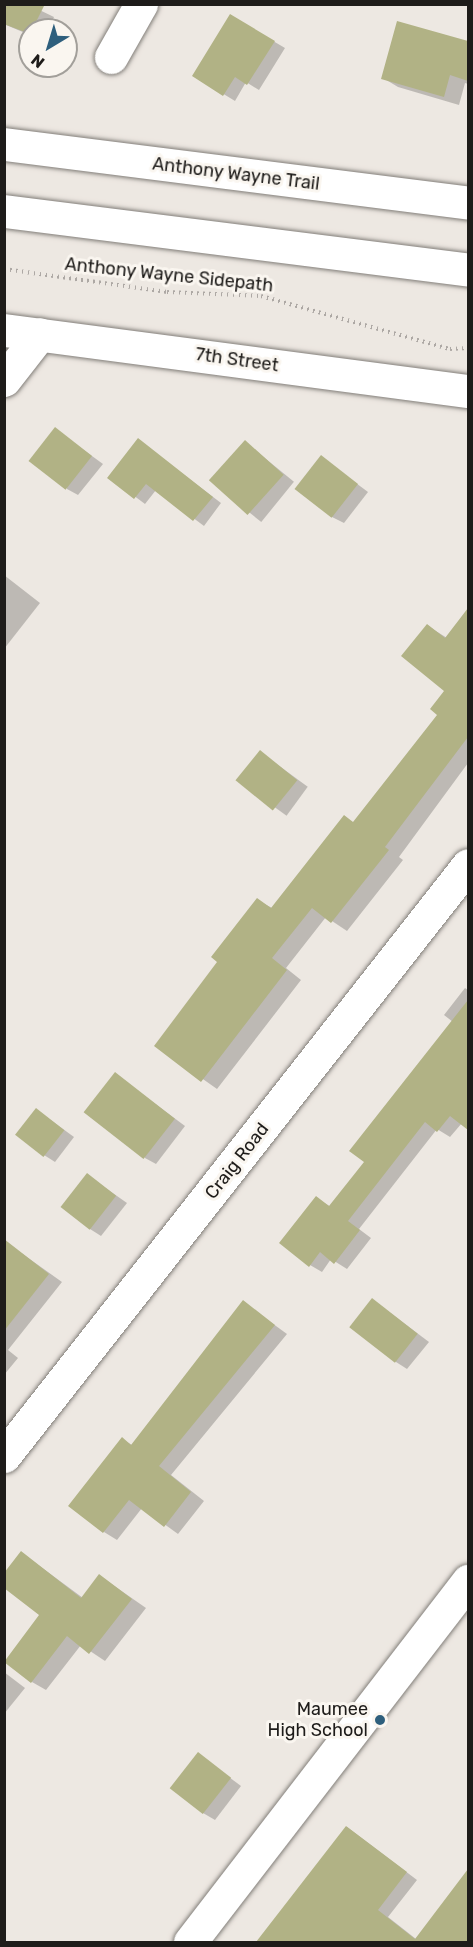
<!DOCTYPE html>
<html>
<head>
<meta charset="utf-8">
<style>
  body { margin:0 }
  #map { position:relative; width:473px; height:1947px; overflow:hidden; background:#ede8e2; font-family:Rubik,sans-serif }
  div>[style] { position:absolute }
  .shadow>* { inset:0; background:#0003; transform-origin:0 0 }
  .building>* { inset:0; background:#b1b285; transform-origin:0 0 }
  .path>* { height:4px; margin-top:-2px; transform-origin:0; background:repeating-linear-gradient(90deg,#ada8a4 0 1.5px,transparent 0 6px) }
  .roads { filter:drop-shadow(0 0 2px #827e79) drop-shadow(0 0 2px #827e79) }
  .minor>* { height:33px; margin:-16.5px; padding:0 16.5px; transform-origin:16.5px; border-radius:16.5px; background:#fff }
  .highway>* { height:33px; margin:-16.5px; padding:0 16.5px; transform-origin:16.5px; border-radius:16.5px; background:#fff }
  .dots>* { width:16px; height:16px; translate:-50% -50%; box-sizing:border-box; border:3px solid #faf6f0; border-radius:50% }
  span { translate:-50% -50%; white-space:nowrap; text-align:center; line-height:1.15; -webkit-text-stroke:6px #faf6f0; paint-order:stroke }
  .street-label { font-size:18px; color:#1e1c1a }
  .poi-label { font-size:18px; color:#1e1c1a }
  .right { translate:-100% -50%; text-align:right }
  .frame { position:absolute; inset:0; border:6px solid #1e1c1a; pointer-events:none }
  .north { position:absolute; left:18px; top:18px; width:60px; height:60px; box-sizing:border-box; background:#faf6f0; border:2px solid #a29f9a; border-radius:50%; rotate:218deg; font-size:16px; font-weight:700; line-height:24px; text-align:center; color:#1e1c1a }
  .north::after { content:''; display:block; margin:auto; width:21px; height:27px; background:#2e5f7d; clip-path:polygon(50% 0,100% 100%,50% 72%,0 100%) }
</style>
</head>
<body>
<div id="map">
  <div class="shadow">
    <div style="clip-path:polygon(4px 4px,27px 4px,54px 17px,48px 30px,30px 30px,30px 35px,6px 25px,4px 29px)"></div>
    <div style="clip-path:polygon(231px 16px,285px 48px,259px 90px,246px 82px,235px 101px,194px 76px)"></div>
    <div style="clip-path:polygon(398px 23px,468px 43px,468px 84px,465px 83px,459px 105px,398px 87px,383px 78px)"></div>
    <div style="clip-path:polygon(55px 429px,103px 464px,78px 495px,67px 489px)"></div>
    <div style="clip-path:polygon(138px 440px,221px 503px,204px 526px,156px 490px,145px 504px,109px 477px)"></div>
    <div style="left:245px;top:442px;width:63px;height:52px;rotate:39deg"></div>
    <div style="clip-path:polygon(321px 457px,368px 492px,344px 523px,332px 517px)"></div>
    <div style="clip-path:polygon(4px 575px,40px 603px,4px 649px)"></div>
    <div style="clip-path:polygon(468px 611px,468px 763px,399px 857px,403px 860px,347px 931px,326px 917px,286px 968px,301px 980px,217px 1089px,156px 1046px,219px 962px,257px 900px,272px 908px,354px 823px,439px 715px,446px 691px,428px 626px,447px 638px)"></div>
    <div style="left:260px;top:752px;width:59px;height:36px;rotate:36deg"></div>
    <div style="clip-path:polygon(465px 988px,468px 990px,468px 1128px,462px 1123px,450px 1137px,437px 1129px,359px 1229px,371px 1238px,347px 1269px,331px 1259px,322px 1272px,310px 1265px,316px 1198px,331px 1207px,366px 1162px,453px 1022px,444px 1015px)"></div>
    <div style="clip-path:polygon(115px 1074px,185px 1126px,156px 1164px,145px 1158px)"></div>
    <div style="clip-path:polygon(37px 1110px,74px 1137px,55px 1162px,44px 1155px)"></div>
    <div style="clip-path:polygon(87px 1175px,127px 1203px,101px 1236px,90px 1229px)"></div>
    <div style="clip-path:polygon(10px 1245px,62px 1282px,8px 1350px,18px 1358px,4px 1375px,4px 1251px)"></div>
    <div style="clip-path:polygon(373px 1300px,429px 1342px,407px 1369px,396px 1362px)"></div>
    <div style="clip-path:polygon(243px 1302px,287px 1334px,171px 1475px,204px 1501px,178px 1534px,142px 1508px,117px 1540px,104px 1532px,122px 1439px,132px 1445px)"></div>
    <div style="clip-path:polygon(22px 1553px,83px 1598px,100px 1576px,146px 1608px,105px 1661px,81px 1645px,46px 1690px,32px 1682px,41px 1614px)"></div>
    <div style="clip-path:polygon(4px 1672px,25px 1688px,4px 1714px)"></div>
    <div style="clip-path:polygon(198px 1754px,241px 1786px,215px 1820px,203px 1813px)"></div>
    <div style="clip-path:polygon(347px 1827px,417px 1880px,388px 1917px,416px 1939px,468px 1872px,468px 1942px,258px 1942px)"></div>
  </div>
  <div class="building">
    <div style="clip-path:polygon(4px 4px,45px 4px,30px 34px,4px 24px)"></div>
    <div style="clip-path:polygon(230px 14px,275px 41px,247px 85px,235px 77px,223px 96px,192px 76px)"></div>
    <div style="clip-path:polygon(397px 21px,468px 41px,468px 81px,450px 75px,444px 97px,381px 79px)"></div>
    <div style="left:55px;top:427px;width:47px;height:43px;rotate:38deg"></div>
    <div style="clip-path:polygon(138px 438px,213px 497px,193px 521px,146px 484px,134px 499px,107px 478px)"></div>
    <div style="left:245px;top:440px;width:52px;height:54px;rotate:42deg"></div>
    <div style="left:321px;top:455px;width:47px;height:43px;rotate:38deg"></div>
    <div style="clip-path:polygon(468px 608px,468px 737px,385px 847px,389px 850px,331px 923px,312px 908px,272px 958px,287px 970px,201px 1082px,154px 1046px,217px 962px,211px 957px,257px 898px,271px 908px,344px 815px,353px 822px,437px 715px,430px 709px,444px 691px,401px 656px,427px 624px,445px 638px)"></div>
    <div style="left:260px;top:750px;width:48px;height:39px;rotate:39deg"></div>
    <div style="clip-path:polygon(468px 1000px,468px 1130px,450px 1116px,437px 1132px,425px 1122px,348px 1221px,360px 1230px,334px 1264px,320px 1252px,309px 1267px,279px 1243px,316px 1196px,329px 1206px,364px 1162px,349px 1151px)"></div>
    <div style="left:115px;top:1072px;width:76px;height:51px;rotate:38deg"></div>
    <div style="left:36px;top:1108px;width:36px;height:34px;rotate:38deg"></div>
    <div style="left:87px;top:1173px;width:37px;height:43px;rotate:38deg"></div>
    <div style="clip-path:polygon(4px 1239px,49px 1274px,4px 1331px)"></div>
    <div style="left:372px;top:1298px;width:58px;height:37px;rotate:38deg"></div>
    <div style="clip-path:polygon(243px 1300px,275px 1325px,159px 1466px,191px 1492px,164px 1527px,129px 1500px,103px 1533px,68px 1506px,122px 1437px,131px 1445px)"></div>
    <div style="clip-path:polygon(21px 1551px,81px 1598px,99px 1574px,132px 1599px,89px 1654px,67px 1636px,31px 1683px,4px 1662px,39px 1615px,4px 1588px,4px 1573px)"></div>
    <div style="left:198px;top:1752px;width:42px;height:46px;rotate:38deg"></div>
    <div style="clip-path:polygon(346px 1826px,407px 1872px,378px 1910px,415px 1939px,468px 1869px,468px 1942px,256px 1942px)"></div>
  </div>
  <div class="path">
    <div style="left:4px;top:269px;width:165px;rotate:8deg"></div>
    <div style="left:167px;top:292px;width:94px;rotate:2.4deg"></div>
    <div style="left:261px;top:296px;width:196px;rotate:15.7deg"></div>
    <div style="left:450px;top:349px;width:18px;rotate:-3deg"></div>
  </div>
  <div class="roads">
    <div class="minor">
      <div style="left:111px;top:57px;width:61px;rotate:-60.5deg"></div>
      <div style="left:4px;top:330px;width:468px;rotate:7.5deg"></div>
      <div style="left:4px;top:380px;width:58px;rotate:-52deg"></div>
      <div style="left:4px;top:1456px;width:751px;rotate:-51.86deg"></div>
      <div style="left:190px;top:1942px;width:456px;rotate:-52.4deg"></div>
    </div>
    <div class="highway">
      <div style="left:4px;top:144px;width:468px;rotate:7.2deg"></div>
      <div style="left:4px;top:211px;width:468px;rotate:7.2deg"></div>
    </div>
  </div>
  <div class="dots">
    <div style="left:380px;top:1720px;background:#2e5f7d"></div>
  </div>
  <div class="street-label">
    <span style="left:236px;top:174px;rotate:7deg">Anthony Wayne Trail</span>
    <span style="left:169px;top:275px;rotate:6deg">Anthony Wayne Sidepath</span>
    <span style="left:237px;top:360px;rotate:8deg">7th Street</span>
    <span style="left:237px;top:1161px;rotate:-52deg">Craig Road</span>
  </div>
  <div class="poi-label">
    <span class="right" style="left:368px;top:1720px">Maumee<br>High School</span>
  </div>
  <div class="frame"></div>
  <div class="north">N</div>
</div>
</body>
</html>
